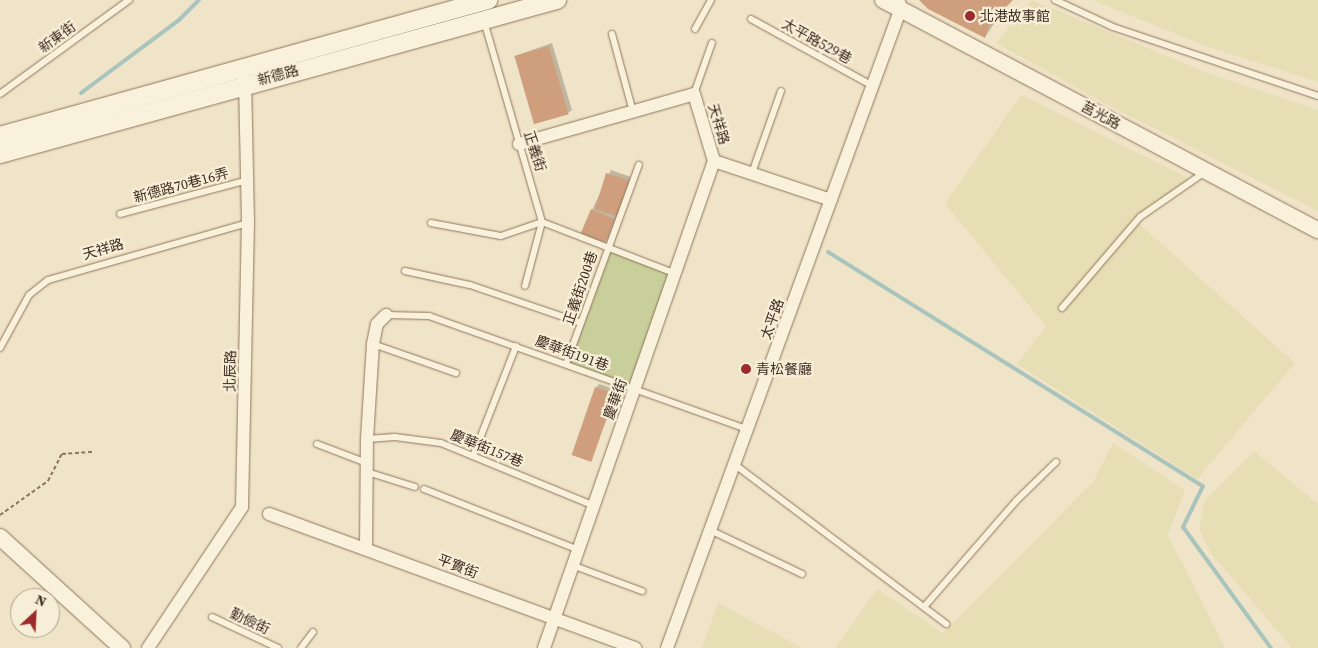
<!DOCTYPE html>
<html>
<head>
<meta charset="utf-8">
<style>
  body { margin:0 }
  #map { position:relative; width:1318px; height:648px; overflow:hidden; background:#f0e4c8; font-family:"Source Serif 4","Noto Sans TC",serif }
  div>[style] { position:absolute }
  .farmland>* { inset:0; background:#e6deb5 }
  .green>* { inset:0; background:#c9cf9b; transform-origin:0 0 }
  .shadow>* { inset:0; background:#0003 }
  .stream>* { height:4px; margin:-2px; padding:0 2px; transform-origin:2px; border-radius:2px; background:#a9c4bc }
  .building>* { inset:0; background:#cf9f7d; transform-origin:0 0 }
  .path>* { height:2px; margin-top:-1px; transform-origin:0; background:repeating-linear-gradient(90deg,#8d765c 0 4px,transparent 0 6.5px) }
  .roads { filter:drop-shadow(0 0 1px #8d765c) drop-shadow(0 0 1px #8d765c) }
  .service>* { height:6px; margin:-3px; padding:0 3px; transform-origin:3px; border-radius:3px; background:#faf1dc }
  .minor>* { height:12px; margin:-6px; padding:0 6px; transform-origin:6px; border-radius:6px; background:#faf1dc }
  .tertiary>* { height:16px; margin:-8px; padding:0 8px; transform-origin:8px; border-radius:8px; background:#faf1dc }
  .secondary>* { height:18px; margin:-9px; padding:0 9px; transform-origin:9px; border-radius:9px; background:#faf1dc }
  .dots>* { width:14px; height:14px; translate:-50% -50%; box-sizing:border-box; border:2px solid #f7eed8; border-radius:50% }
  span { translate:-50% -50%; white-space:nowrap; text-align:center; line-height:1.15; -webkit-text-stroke:4.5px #f7eed8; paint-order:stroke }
  .poi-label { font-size:14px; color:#3d2e20 }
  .left { translate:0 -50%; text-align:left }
  .street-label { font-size:14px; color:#3d2e20 }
  .north { position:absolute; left:10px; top:588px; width:50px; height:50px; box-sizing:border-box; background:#f7eed8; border:1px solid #ada18e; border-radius:50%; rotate:25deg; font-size:14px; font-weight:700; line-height:20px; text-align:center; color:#3d2e20 }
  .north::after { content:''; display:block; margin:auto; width:18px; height:22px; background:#9e2a2b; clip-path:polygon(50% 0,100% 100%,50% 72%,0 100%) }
</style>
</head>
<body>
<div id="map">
  <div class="farmland">
    <div style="clip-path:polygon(1032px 0,1210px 74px,1318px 110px,1318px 211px,1106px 104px,996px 43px)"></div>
    <div style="clip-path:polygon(1092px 0,1318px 0,1318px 82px,1206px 46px)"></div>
    <div style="clip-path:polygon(1021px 95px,1190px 179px,1137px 222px,1295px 363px,1197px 479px,1017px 364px,1046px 326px,945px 204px)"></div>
    <div style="clip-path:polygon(1113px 443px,1185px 490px,1168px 535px,1225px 648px,835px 648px,877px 589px,943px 633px,1093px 482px)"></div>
    <div style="clip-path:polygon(1254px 451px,1318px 504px,1318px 648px,1292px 648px,1210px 552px,1199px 528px,1205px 500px)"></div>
    <div style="clip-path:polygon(718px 603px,802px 648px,702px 648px)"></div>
  </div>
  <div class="green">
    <div style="left:607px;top:249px;width:73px;height:122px;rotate:20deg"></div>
  </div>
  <div class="shadow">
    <div style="clip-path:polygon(920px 0,1010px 0,985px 37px)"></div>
    <div style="clip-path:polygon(552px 43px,572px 110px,568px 113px,515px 56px)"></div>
    <div style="clip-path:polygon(611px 170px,631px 177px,607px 242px,592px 210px)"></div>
    <div style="clip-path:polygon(599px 384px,618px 390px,591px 460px,596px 388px)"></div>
  </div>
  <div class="stream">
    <div style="left:81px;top:93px;width:122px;rotate:-36.7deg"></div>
    <div style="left:179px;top:20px;width:28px;rotate:-45deg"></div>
    <div style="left:828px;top:252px;width:442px;rotate:32deg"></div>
    <div style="left:1203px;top:486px;width:46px;rotate:116deg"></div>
    <div style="left:1183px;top:527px;width:150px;rotate:54deg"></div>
  </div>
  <div class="building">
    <div style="clip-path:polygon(919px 0,1013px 0,990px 23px,985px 38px,928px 9px)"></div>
    <div style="left:549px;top:46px;width:71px;height:36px;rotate:74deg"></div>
    <div style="left:606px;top:173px;width:24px;height:38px;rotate:17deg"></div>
    <div style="left:591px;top:209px;width:26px;height:26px;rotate:23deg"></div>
    <div style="left:595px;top:387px;width:21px;height:72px;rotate:19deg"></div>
  </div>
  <div class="path">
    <div style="left:0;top:515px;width:59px;rotate:-35.3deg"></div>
    <div style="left:48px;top:481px;width:30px;rotate:-63deg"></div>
    <div style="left:62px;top:454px;width:32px;rotate:-4deg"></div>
  </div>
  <div class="roads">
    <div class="service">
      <div style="left:1055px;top:0;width:64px;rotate:25deg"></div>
      <div style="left:1113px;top:27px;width:216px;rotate:18.6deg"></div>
      <div style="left:751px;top:19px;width:137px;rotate:28.8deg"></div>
      <div style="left:484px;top:21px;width:209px;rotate:73.9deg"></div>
      <div style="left:542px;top:222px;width:66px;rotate:104.9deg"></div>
      <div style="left:695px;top:29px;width:33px;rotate:-61deg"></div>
      <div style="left:612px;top:34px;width:81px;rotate:74.9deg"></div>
      <div style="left:0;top:94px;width:160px;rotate:-36.1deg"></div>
      <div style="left:694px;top:94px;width:54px;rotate:-70.6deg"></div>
      <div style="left:752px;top:173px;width:87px;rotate:-70.5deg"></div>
      <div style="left:120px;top:214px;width:132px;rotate:-14.9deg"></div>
      <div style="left:542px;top:222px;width:144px;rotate:21.2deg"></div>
      <div style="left:431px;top:223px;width:71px;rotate:10.5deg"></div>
      <div style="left:501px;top:236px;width:43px;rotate:-18.9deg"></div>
      <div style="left:405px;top:271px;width:66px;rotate:12.2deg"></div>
      <div style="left:470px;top:285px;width:117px;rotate:18.9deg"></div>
      <div style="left:1062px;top:308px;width:120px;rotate:-49.4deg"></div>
      <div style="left:1140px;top:217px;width:79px;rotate:-34.7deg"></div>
      <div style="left:386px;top:315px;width:43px;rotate:1.3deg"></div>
      <div style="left:429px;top:316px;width:337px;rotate:19.6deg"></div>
      <div style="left:373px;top:344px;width:88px;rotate:19.3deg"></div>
      <div style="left:0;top:348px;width:60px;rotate:-61.3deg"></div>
      <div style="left:29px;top:295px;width:24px;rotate:-38deg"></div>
      <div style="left:48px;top:280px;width:208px;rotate:-15.9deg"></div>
      <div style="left:566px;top:364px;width:212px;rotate:-69.9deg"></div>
      <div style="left:367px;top:439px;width:28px;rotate:-4deg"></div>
      <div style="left:395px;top:437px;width:46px;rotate:7.4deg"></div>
      <div style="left:441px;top:443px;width:163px;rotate:22.3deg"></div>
      <div style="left:317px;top:444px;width:53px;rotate:20.8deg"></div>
      <div style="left:473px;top:456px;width:118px;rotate:-68.6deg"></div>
      <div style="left:734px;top:464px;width:266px;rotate:37deg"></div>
      <div style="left:367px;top:472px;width:50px;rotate:17.4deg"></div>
      <div style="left:424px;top:489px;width:163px;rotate:21.5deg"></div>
      <div style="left:710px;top:530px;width:102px;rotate:25.6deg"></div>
      <div style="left:572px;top:565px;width:75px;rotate:20.4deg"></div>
      <div style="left:924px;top:607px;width:140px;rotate:-49deg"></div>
      <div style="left:1016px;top:501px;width:56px;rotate:-44.3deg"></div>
      <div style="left:212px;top:617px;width:73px;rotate:25.2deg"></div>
      <div style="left:301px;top:648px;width:20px;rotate:-53deg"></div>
    </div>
    <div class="minor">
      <div style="left:519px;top:144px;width:182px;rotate:-15.9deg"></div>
      <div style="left:694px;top:94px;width:70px;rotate:73.4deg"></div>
      <div style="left:714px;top:161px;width:123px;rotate:18.4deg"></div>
      <div style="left:269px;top:514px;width:390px;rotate:20.1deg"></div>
      <div style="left:366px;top:548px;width:109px;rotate:-89.5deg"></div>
      <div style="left:367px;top:439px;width:95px;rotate:-86.4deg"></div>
      <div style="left:373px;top:344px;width:20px;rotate:-79deg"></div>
      <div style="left:377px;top:324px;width:13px;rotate:-45deg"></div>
      <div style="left:148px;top:648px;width:169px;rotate:-56.3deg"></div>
      <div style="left:242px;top:507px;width:284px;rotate:-88.8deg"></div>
      <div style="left:248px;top:223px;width:144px;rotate:-91.2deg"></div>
      <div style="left:544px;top:648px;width:516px;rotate:-70.76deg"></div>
      <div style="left:667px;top:648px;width:681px;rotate:-69.92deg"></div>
      <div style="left:901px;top:8px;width:6px;rotate:-108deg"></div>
    </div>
    <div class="tertiary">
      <div style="left:883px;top:0;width:492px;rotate:27.9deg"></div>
      <div style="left:0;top:537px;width:165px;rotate:42.3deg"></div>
    </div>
    <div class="secondary">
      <div style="left:0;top:136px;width:507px;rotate:-15.57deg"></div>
      <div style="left:0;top:154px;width:578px;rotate:-15.46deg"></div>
    </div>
  </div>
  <div class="dots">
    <div style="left:970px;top:16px;background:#9e2a2b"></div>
    <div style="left:746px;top:369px;background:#9e2a2b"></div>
  </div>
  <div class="poi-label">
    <span class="left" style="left:980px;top:16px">北港故事館</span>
    <span class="left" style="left:756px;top:369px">青松餐廳</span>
  </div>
  <div class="street-label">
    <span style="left:57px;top:37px;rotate:-36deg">新東街</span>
    <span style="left:817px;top:41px;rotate:29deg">太平路529巷</span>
    <span style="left:278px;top:75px;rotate:-15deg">新德路</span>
    <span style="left:1101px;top:115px;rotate:28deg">莒光路</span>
    <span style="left:719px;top:124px;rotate:73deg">天祥路</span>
    <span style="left:535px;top:151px;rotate:72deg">正義街</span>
    <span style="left:181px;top:185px;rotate:-15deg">新德路70巷16弄</span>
    <span style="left:103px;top:249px;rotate:-16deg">天祥路</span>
    <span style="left:580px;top:288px;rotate:-71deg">正義街200巷</span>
    <span style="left:772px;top:319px;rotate:-70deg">太平路</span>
    <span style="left:572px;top:353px;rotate:20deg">慶華街191巷</span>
    <span style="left:230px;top:371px;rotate:-89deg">北辰路</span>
    <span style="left:615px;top:399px;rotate:-70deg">慶華街</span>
    <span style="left:487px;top:448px;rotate:22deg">慶華街157巷</span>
    <span style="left:458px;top:566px;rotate:21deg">平實街</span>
    <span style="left:250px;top:621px;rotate:25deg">勤儉街</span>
  </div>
  <div class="north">N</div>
</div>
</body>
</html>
